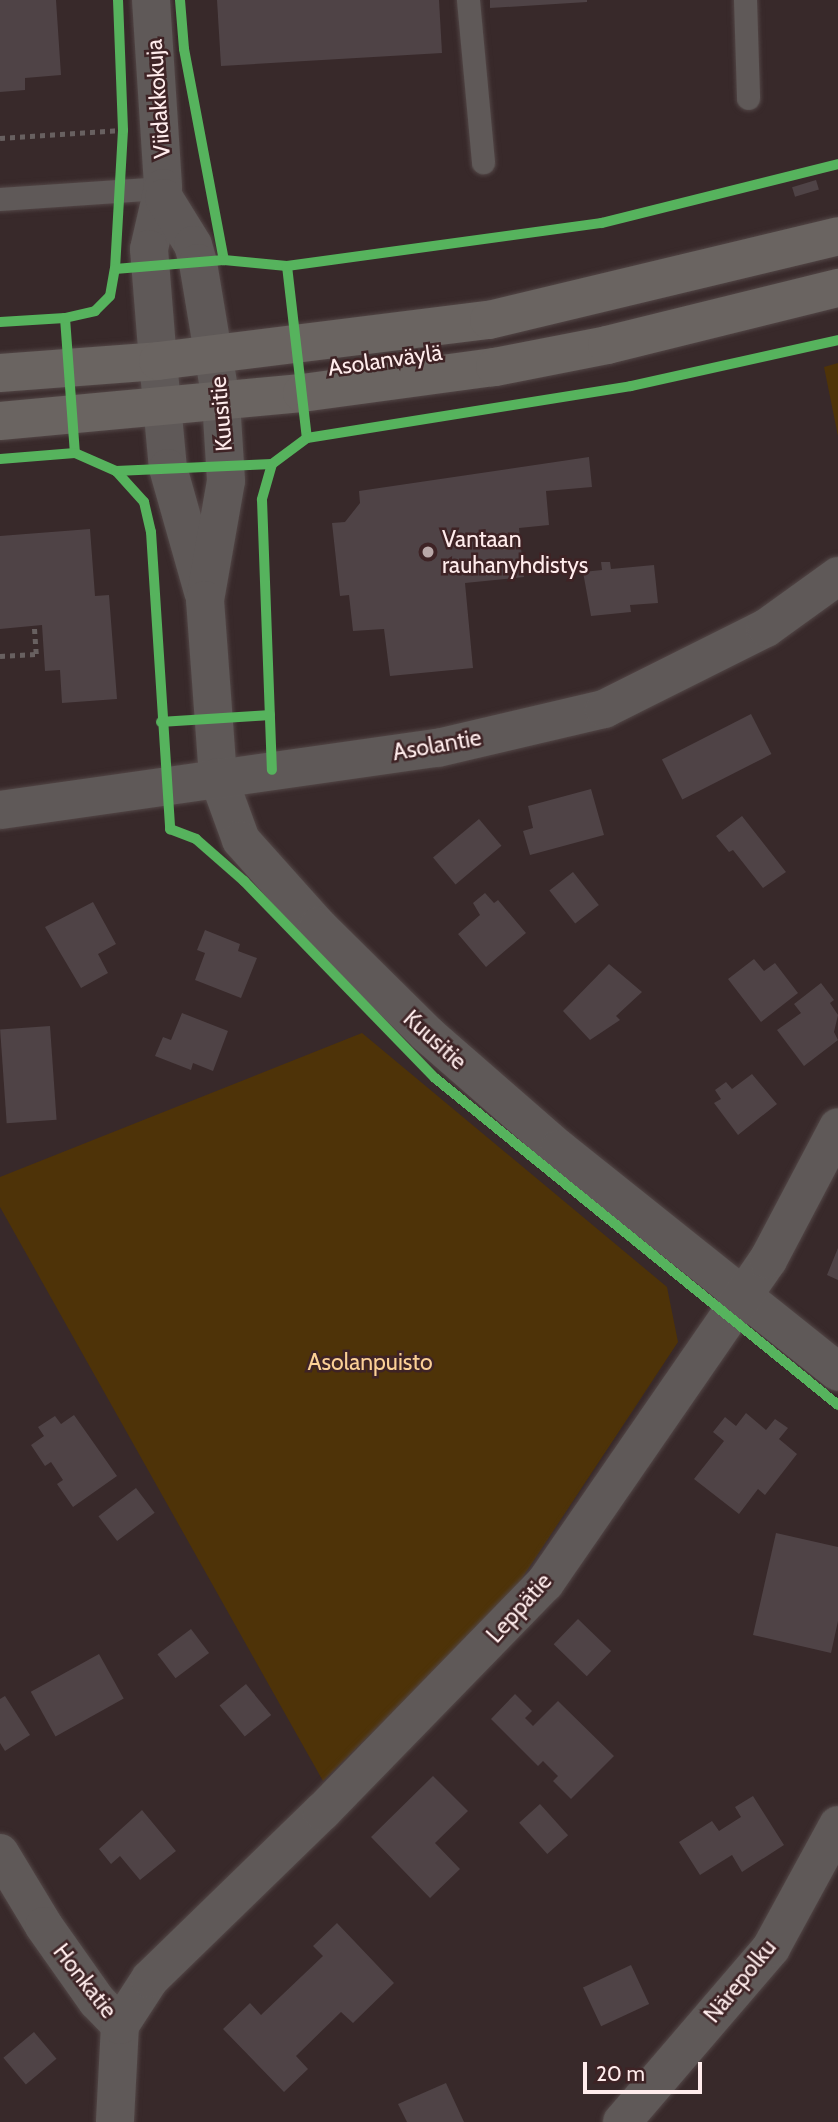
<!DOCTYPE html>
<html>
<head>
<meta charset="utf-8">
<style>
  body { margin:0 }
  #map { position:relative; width:838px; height:2122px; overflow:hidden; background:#38292a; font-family:Cabin,sans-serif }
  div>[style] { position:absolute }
  .green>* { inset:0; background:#4e3308 }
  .building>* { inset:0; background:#4f4346; transform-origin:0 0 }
  .path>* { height:4.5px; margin-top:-2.25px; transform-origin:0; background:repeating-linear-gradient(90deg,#686060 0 5px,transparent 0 10px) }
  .roads { filter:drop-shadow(0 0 2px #524646) drop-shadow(0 0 2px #524646) }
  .service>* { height:23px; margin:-11.5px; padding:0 11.5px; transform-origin:11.5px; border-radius:11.5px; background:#5f5958 }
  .minor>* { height:38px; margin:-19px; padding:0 19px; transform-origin:19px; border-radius:19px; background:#5f5958 }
  .secondary>* { height:38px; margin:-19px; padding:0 19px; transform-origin:19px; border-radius:19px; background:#6a6461 }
  .cycleway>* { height:10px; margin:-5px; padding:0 5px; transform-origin:5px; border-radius:5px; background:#56b35d }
  .dots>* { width:19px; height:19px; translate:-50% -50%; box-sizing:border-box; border:4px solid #3e2325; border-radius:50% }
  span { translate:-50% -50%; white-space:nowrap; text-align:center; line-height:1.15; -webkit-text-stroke:5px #3e2325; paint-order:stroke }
  .street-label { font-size:23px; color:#ffecec }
  .poi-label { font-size:23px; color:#ffecec }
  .left { translate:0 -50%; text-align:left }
  .park-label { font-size:23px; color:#fbd096 }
  .scale { position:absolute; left:583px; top:2062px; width:119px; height:32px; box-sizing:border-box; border:4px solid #ffecec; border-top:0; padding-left:9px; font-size:21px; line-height:24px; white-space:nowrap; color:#ffecec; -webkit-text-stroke:5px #3e2325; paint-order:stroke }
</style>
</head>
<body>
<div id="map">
  <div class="green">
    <div style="clip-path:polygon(838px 363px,838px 436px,824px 367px)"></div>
    <div style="clip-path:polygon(362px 1033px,667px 1287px,678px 1342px,509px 1598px,323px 1781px,0 1207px,0 1177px)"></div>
  </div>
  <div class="building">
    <div style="clip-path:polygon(0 0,56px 0,61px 75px,25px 78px,25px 90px,0 92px)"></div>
    <div style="clip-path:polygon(217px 0,439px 0,442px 53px,221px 66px)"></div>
    <div style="clip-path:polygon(490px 0,587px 0,587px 2px,490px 8px)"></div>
    <div style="left:816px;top:180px;width:10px;height:25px;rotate:73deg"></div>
    <div style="clip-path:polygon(589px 457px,592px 487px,546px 491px,549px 525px,519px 528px,524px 577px,465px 583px,473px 668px,390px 676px,384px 629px,353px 631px,349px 595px,340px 596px,332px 523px,345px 522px,360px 503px,359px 491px)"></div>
    <div style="clip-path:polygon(90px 529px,95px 596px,109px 595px,117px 699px,62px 703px,60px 670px,45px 671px,42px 625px,0 629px,0 536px)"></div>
    <div style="clip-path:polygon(601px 562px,610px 562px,611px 569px,654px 565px,658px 603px,630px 605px,631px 612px,591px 616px,583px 572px,602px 570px)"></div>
    <div style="left:751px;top:714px;width:45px;height:100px;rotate:63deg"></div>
    <div style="clip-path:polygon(591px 789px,604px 835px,530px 855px,523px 831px,533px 828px,528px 806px)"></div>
    <div style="clip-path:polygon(742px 816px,786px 872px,763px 888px,733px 850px,729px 852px,716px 836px)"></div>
    <div style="left:479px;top:819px;width:35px;height:60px;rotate:50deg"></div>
    <div style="left:573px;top:872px;width:42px;height:30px;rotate:52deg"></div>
    <div style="clip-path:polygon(485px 893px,494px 903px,498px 900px,526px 933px,486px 967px,458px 934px,480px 915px,473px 903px)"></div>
    <div style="clip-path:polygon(93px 902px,116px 944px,98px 954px,108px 973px,81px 988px,45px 927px)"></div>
    <div style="clip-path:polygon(205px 930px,240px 944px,238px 951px,257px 958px,241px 998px,195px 980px,205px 953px,197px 950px)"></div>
    <div style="clip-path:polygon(754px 959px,764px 971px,775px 963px,798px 993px,761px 1022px,728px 979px)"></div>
    <div style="clip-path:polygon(609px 964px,642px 992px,616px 1016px,620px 1020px,590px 1040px,563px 1011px)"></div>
    <div style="clip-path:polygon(821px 983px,834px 1000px,830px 1003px,838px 1015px,834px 1032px,838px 1040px,804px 1066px,777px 1030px,801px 1013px,794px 1004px)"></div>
    <div style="clip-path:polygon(182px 1013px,228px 1031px,213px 1071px,193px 1063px,191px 1070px,155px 1056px,163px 1037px,171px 1040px)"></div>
    <div style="left:50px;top:1026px;width:94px;height:50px;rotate:86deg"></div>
    <div style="clip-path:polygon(752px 1074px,777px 1104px,738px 1135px,714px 1103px,721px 1099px,715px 1090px,726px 1082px,732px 1089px)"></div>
    <div style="clip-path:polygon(838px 1248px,838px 1280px,827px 1275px)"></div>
    <div style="clip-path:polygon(746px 1413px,766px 1430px,775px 1419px,788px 1428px,779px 1439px,797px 1454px,765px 1495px,758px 1489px,739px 1514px,694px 1479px,724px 1441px,713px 1432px,725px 1417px,736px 1426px)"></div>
    <div style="clip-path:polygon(74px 1415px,117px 1476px,73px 1507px,57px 1484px,63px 1480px,51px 1462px,45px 1466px,31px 1445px,44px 1436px,38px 1427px,55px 1416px,61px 1424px)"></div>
    <div style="left:136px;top:1488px;width:31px;height:47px;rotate:53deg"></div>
    <div style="clip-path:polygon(776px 1533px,838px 1547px,838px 1621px,831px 1653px,753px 1635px)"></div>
    <div style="left:578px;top:1619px;width:46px;height:35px;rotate:44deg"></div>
    <div style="left:191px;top:1629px;width:30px;height:42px;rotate:53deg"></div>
    <div style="left:99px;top:1654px;width:51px;height:78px;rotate:61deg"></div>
    <div style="left:246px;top:1684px;width:40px;height:34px;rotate:51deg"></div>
    <div style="clip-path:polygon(515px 1694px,532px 1711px,525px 1718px,533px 1726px,558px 1701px,614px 1756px,571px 1799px,553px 1781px,558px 1776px,543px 1761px,538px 1766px,491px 1719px)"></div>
    <div style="clip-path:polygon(5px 1696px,30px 1735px,5px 1751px,0 1743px,0 1699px)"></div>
    <div style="clip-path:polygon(433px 1776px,468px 1811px,435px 1843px,460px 1869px,430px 1898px,371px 1837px)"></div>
    <div style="clip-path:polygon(753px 1796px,784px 1845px,742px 1872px,732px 1855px,700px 1875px,679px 1842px,712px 1821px,719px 1831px,741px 1817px,735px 1807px)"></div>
    <div style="left:540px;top:1804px;width:42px;height:28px;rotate:48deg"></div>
    <div style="clip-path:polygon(142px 1810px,176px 1851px,140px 1880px,120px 1856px,111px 1864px,99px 1849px)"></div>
    <div style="clip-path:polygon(337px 1923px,394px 1983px,353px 2023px,341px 2012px,296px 2056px,308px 2069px,284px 2092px,223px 2029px,250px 2003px,261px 2015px,323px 1956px,313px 1946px)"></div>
    <div style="left:631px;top:1965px;width:43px;height:53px;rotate:65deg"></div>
    <div style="left:34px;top:2032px;width:35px;height:40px;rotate:50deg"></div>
    <div style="clip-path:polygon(446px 2083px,464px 2122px,407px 2122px,398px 2104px)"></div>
  </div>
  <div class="path">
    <div style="left:0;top:138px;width:122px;rotate:-3.8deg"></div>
    <div style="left:0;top:656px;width:36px;rotate:-3deg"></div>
    <div style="left:36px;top:654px;width:28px;rotate:-94deg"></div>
  </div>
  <div class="roads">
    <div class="service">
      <div style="left:468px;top:0;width:163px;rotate:84.7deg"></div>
      <div style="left:745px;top:0;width:98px;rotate:88.2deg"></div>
      <div style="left:0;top:199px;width:163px;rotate:-3.9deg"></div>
    </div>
    <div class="minor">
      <div style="left:151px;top:0;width:188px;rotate:86.3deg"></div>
      <div style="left:163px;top:188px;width:63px;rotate:102.9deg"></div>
      <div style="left:149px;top:249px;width:112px;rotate:85.4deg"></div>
      <div style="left:158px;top:361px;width:107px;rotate:84.7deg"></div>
      <div style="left:168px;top:468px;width:129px;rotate:74.2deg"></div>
      <div style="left:164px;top:198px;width:55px;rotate:58.3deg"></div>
      <div style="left:193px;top:245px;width:19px;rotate:74deg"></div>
      <div style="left:198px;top:263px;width:140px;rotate:80.5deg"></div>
      <div style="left:221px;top:401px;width:80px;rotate:86.4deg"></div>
      <div style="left:226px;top:481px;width:121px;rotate:100deg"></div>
      <div style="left:205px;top:600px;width:177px;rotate:85.8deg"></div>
      <div style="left:218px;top:777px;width:67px;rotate:69.9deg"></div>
      <div style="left:241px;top:840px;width:115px;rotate:48.2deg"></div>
      <div style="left:318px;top:926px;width:153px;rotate:44.7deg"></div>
      <div style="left:427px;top:1034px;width:175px;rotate:41.1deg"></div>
      <div style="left:559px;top:1149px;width:357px;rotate:38.6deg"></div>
      <div style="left:0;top:810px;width:442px;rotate:-8.1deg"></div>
      <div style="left:438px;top:748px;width:171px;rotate:-13.2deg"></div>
      <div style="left:604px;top:709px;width:181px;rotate:-26.6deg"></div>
      <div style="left:766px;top:628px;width:89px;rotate:-35.8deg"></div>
      <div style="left:0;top:1853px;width:85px;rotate:58.9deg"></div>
      <div style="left:44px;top:1926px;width:92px;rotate:54.8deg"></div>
      <div style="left:97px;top:2001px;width:33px;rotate:46deg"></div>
      <div style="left:120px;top:2025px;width:97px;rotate:93deg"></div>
      <div style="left:120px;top:2025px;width:55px;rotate:-56.9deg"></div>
      <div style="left:150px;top:1979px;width:240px;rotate:-44.2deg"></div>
      <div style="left:322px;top:1812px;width:320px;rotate:-45.8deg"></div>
      <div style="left:545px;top:1583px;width:393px;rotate:-55.4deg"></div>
      <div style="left:768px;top:1260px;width:150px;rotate:-62.2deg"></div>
      <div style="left:622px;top:2122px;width:229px;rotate:-49.4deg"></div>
      <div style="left:771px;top:1948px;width:140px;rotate:-61.4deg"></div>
    </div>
    <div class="secondary">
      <div style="left:0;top:373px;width:158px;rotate:-4.3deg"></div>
      <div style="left:158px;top:361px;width:334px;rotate:-7.1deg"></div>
      <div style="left:489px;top:320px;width:359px;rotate:-13.5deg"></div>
      <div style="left:0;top:421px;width:303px;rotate:-5.3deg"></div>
      <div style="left:302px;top:393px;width:195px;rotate:-7.7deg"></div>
      <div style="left:495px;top:367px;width:114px;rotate:-11.1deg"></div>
      <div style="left:607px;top:345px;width:238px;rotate:-13.9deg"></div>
    </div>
  </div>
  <div class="cycleway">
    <div style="left:180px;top:0;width:49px;rotate:85.3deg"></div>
    <div style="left:184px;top:49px;width:215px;rotate:79.3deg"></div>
    <div style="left:287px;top:266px;width:173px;rotate:83.4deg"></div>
    <div style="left:115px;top:269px;width:139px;rotate:-86.7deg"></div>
    <div style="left:123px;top:130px;width:130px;rotate:-92.2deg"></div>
    <div style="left:65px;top:318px;width:135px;rotate:85.8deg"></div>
    <div style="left:0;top:322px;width:65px;rotate:-3.5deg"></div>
    <div style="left:65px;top:318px;width:31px;rotate:-13deg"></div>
    <div style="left:95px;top:311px;width:21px;rotate:-45deg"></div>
    <div style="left:110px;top:296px;width:27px;rotate:-80deg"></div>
    <div style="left:115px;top:269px;width:109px;rotate:-4.7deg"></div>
    <div style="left:224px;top:260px;width:63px;rotate:5.4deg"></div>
    <div style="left:287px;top:266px;width:318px;rotate:-7.8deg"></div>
    <div style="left:602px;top:223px;width:243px;rotate:-14deg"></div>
    <div style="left:0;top:459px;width:75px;rotate:-4.6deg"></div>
    <div style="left:75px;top:453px;width:45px;rotate:23.7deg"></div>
    <div style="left:116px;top:471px;width:42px;rotate:47.9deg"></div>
    <div style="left:144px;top:502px;width:31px;rotate:77deg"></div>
    <div style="left:151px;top:532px;width:298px;rotate:86.3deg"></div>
    <div style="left:170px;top:829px;width:28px;rotate:21deg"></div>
    <div style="left:196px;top:839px;width:64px;rotate:41.2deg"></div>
    <div style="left:244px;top:881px;width:274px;rotate:45.9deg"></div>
    <div style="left:435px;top:1078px;width:519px;rotate:39.06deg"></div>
    <div style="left:272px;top:464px;width:37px;rotate:106deg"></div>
    <div style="left:262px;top:500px;width:270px;rotate:87.9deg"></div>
    <div style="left:116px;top:471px;width:156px;rotate:-2.6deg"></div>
    <div style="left:272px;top:464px;width:44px;rotate:-36.6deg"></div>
    <div style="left:307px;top:438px;width:328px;rotate:-9.1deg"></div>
    <div style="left:631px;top:386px;width:212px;rotate:-12.5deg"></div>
    <div style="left:161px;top:722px;width:109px;rotate:-3.7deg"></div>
  </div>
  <div class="dots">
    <div style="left:428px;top:552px;background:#b9a8a8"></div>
  </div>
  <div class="street-label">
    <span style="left:158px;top:99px;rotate:-94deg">Viidakkokuja</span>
    <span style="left:385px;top:360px;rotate:-8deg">Asolanväylä</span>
    <span style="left:221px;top:414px;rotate:-95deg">Kuusitie</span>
    <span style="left:437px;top:745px;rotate:-10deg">Asolantie</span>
    <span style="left:435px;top:1040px;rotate:42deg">Kuusitie</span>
    <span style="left:519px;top:1608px;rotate:-48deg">Leppätie</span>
    <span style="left:85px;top:1981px;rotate:52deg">Honkatie</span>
    <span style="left:740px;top:1981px;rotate:-51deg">Närepolku</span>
  </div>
  <div class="poi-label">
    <span class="left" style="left:442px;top:552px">Vantaan<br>rauhanyhdistys</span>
  </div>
  <div class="park-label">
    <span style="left:370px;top:1362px">Asolanpuisto</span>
  </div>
  <div class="scale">20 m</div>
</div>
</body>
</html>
